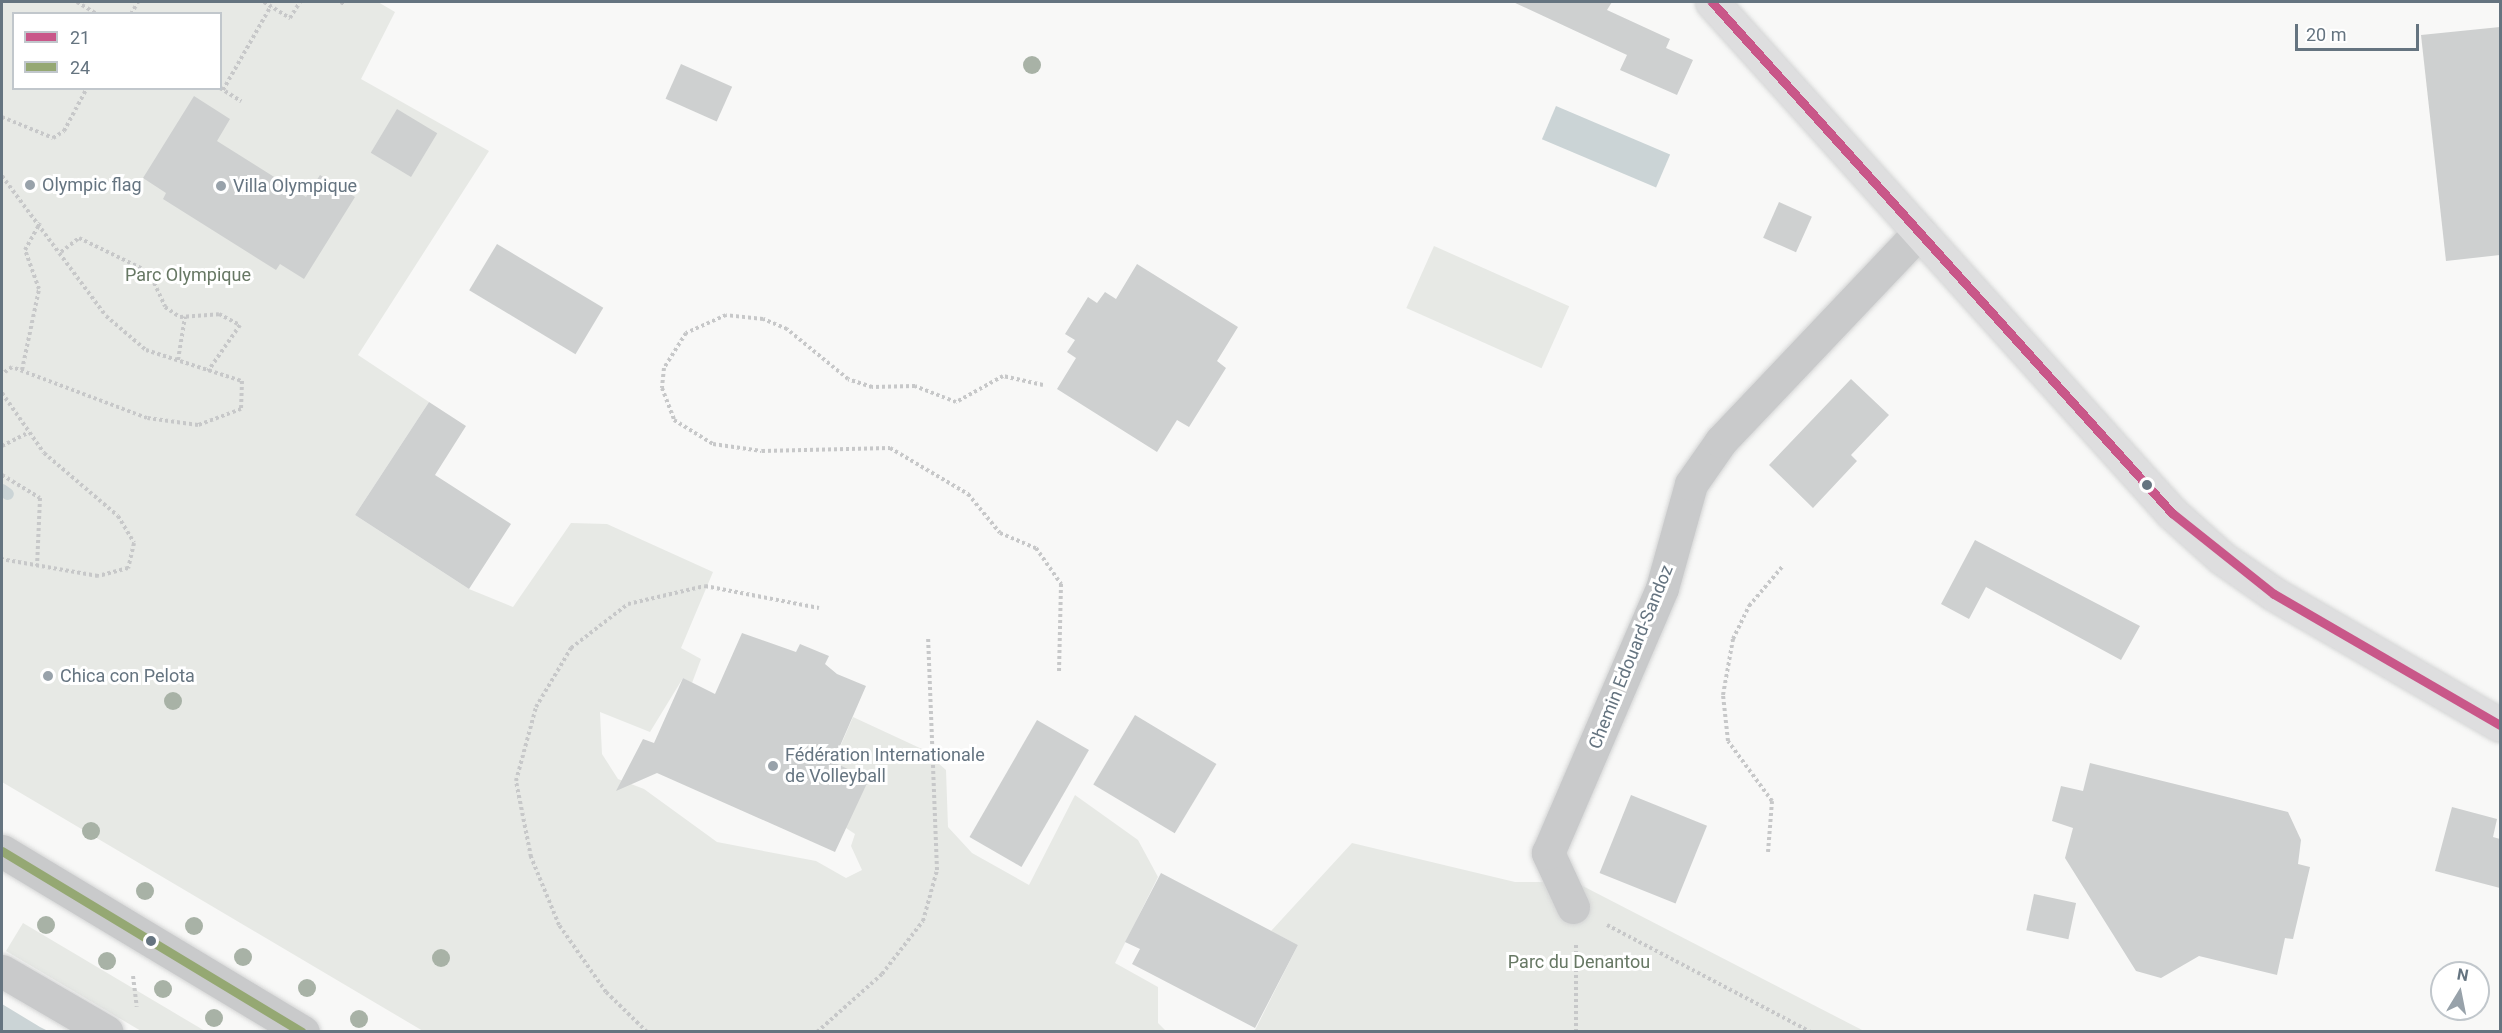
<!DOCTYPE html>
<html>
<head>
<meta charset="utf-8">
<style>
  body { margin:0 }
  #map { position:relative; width:2502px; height:1033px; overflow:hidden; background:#f8f8f7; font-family:Roboto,sans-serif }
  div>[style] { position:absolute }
  .green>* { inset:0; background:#e7e9e5; transform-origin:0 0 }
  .water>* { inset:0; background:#cbd4d6; transform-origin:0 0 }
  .stream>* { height:12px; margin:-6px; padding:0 6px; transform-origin:6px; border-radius:6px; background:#cbd4d6 }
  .building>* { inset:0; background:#ced0d0; transform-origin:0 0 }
  .path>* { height:4px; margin-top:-2px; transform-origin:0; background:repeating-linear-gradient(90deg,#c7c8c9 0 3px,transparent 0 6px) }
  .roads { filter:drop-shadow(0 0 2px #d4d5d5) drop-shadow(0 0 2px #d4d5d5) }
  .pedestrian>* { height:33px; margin:-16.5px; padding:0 16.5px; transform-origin:16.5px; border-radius:16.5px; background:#c9cacb }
  .minor>* { height:33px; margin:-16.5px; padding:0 16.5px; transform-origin:16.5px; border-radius:16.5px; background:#c9cacb }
  .tertiary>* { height:33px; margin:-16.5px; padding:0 16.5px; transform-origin:16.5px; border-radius:16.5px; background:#c9cacb }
  .secondary>* { height:33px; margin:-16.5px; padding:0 16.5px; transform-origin:16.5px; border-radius:16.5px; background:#dededf }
  .bus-1>* { height:9px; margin:-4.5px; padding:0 4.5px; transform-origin:4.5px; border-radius:4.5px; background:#c95789 }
  .bus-2>* { height:9px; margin:-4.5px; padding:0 4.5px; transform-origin:4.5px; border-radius:4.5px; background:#95a873 }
  .trees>* { width:18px; height:18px; margin:-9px; border-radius:50%; background:#a8b2a6 }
  .dots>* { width:16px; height:16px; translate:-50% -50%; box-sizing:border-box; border:3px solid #fff; border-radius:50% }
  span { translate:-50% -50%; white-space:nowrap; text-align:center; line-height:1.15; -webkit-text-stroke:6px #fff; paint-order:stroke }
  .poi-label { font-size:18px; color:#657480 }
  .left { translate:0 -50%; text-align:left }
  .park-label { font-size:18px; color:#677864 }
  .street-label { font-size:18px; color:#657480 }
  .frame { position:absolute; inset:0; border:3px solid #657480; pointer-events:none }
  .legend { position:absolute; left:12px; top:12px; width:210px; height:78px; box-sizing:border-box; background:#fff; border:2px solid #c1c7cc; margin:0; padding:8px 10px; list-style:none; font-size:18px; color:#657480 }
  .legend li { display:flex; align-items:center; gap:12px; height:30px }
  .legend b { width:30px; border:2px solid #c1c7cc }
  .north { position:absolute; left:2430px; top:961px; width:60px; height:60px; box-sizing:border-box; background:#fff; border:2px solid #c1c7cc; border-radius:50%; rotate:10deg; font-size:16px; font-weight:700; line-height:24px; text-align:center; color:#657480 }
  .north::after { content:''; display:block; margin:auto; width:21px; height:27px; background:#98a2aa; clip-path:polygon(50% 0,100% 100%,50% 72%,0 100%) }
  .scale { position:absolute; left:2295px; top:24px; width:124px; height:27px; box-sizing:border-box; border:3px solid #657480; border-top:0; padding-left:8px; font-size:18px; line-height:21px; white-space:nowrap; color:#657480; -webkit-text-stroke:4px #fff; paint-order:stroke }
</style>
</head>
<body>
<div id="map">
  <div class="green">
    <div style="clip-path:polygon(evenodd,2px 2px,378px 2px,395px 12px,361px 79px,489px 151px,358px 355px,429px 402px,355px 515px,469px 589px,513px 607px,571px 523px,607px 524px,713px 572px,681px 648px,701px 659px,692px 683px,683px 678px,650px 732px,600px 712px,602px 754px,618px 779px,644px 789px,717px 842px,816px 861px,846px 878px,862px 870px,851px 846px,855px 834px,846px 828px,837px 754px,853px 717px,922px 749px,946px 770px,948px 827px,972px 853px,1029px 885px,1075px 795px,1138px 840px,1158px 877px,1115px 963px,1158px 987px,1158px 1023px,1166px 1031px,423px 1031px,2px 782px,2px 2px,14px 14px,220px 14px,220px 88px,14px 88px,14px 14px)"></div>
    <div style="left:1434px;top:246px;width:148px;height:68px;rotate:24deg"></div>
    <div style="clip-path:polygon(1352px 843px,1515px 882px,1575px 882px,1864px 1031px,1254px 1032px,1298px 945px,1271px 931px)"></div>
    <div style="clip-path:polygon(23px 923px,205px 1031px,141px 1031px,6px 951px)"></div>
  </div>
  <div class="water">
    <div style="left:1556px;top:106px;width:124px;height:36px;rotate:23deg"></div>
    <div style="clip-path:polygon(2px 1004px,40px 1027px,48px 1031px,2px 1031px)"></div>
  </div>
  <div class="stream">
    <div style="left:2px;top:490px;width:7px;rotate:34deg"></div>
  </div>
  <div class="building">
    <div style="clip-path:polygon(1513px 2px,1612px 2px,1607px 10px,1670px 39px,1666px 48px,1693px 60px,1677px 95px,1620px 70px,1627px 55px)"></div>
    <div style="clip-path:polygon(2500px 27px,2500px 255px,2446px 261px,2421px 35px)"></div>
    <div style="left:681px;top:64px;width:56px;height:38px;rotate:24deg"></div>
    <div style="clip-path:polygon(194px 96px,230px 119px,217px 141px,306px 197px,320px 175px,355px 197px,304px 279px,280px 264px,276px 270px,163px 199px,166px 193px,143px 178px)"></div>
    <div style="left:397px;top:109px;width:47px;height:51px;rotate:31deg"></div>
    <div style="left:1779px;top:202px;width:36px;height:39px;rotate:24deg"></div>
    <div style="left:497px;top:244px;width:124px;height:54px;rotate:31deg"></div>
    <div style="clip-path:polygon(1137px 264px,1238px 327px,1217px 361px,1226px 368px,1189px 427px,1177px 420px,1157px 452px,1057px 389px,1076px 358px,1067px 352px,1075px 340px,1065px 334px,1088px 297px,1097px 303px,1105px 292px,1116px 299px)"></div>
    <div style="clip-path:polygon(1851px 379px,1889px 415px,1851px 455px,1857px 461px,1813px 508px,1769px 465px)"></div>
    <div style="clip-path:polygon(429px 402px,466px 426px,435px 475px,511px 524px,469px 589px,355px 515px)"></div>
    <div style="clip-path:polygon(1975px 540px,2140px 626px,2121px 660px,1986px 587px,1969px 619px,1941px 604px)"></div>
    <div style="clip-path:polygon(742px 633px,796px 652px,800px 644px,829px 656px,825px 664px,837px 674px,866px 686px,833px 762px,869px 779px,835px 852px,657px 773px,616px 791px,643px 739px,654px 743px,683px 678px,715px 694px)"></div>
    <div style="left:1135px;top:715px;width:95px;height:81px;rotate:31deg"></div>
    <div style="left:1037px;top:720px;width:60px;height:135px;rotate:30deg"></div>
    <div style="clip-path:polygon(2090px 763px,2288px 812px,2301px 840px,2298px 864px,2310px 867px,2293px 939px,2285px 938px,2277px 975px,2199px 956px,2161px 978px,2136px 971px,2065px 858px,2073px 828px,2052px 821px,2061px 786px,2083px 791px)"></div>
    <div style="left:1631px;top:795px;width:82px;height:84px;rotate:22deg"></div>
    <div style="clip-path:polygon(2452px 807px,2497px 819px,2493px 837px,2500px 839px,2500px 888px,2435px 871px)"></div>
    <div style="clip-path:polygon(1161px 873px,1298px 945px,1255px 1028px,1132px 964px,1140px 949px,1125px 942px)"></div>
    <div style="left:2034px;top:894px;width:43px;height:37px;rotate:12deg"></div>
  </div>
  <div class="path">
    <div style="left:77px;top:2px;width:23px;rotate:31deg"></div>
    <div style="left:264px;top:2px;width:31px;rotate:32deg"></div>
    <div style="left:290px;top:18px;width:19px;rotate:-58deg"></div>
    <div style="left:341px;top:2px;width:4px;rotate:34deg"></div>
    <div style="left:131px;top:14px;width:14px;rotate:-60deg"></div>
    <div style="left:220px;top:88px;width:25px;rotate:32deg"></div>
    <div style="left:223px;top:90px;width:97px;rotate:-60.3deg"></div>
    <div style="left:2px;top:117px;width:55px;rotate:22.4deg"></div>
    <div style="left:53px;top:138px;width:13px;rotate:-32deg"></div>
    <div style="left:64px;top:131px;width:49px;rotate:-61.9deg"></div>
    <div style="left:2px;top:176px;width:174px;rotate:53.4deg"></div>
    <div style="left:106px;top:316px;width:52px;rotate:40.4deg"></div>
    <div style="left:146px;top:350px;width:101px;rotate:17.9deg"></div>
    <div style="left:242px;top:381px;width:28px;rotate:92deg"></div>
    <div style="left:241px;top:409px;width:46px;rotate:159.6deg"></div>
    <div style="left:198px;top:425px;width:51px;rotate:-172.2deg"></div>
    <div style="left:147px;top:418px;width:144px;rotate:-159.3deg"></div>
    <div style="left:12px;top:367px;width:12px;rotate:145deg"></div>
    <div style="left:61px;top:252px;width:23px;rotate:-38deg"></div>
    <div style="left:79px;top:238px;width:78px;rotate:25.9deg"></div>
    <div style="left:149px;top:272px;width:38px;rotate:65deg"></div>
    <div style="left:165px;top:307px;width:18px;rotate:34deg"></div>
    <div style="left:180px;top:317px;width:39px;rotate:-4deg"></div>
    <div style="left:219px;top:314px;width:24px;rotate:28deg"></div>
    <div style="left:240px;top:325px;width:56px;rotate:124.8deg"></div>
    <div style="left:178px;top:360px;width:44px;rotate:-80.8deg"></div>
    <div style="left:22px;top:370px;width:83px;rotate:-78.1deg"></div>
    <div style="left:39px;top:289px;width:41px;rotate:-109.7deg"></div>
    <div style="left:25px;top:250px;width:31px;rotate:-61deg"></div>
    <div style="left:1043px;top:385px;width:41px;rotate:-167.3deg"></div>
    <div style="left:1003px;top:376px;width:54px;rotate:151deg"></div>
    <div style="left:956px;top:402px;width:44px;rotate:-158.7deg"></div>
    <div style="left:915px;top:386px;width:43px;rotate:178.7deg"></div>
    <div style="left:872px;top:387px;width:25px;rotate:-162deg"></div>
    <div style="left:848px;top:379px;width:79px;rotate:-140.7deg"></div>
    <div style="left:787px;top:329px;width:26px;rotate:-157deg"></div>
    <div style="left:763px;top:319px;width:37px;rotate:-174deg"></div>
    <div style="left:726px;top:315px;width:44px;rotate:155.8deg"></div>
    <div style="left:686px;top:333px;width:41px;rotate:122.2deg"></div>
    <div style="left:664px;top:368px;width:20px;rotate:96deg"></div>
    <div style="left:662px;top:388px;width:34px;rotate:69deg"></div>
    <div style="left:674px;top:420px;width:46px;rotate:31.6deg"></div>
    <div style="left:713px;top:444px;width:49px;rotate:8.1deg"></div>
    <div style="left:762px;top:451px;width:128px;rotate:-1.3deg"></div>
    <div style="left:890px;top:448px;width:91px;rotate:30.5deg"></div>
    <div style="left:968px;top:494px;width:50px;rotate:50.6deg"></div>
    <div style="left:1000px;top:533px;width:39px;rotate:23deg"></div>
    <div style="left:1036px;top:548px;width:44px;rotate:55.2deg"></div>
    <div style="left:1061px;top:584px;width:90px;rotate:91.3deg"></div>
    <div style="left:2px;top:393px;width:73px;rotate:55deg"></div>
    <div style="left:44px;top:453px;width:97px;rotate:40.4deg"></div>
    <div style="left:118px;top:516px;width:31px;rotate:59deg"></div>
    <div style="left:134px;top:543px;width:26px;rotate:103deg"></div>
    <div style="left:128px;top:568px;width:31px;rotate:165deg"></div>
    <div style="left:98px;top:576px;width:97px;rotate:-170deg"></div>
    <div style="left:2px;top:446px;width:30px;rotate:-27deg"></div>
    <div style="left:2px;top:475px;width:44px;rotate:31.2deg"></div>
    <div style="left:40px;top:498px;width:68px;rotate:92.5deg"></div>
    <div style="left:1768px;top:852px;width:51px;rotate:-85.5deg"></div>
    <div style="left:1772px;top:801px;width:74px;rotate:-126.3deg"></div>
    <div style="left:1728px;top:741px;width:46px;rotate:-96.2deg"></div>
    <div style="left:1723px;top:695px;width:57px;rotate:-79.9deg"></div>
    <div style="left:1733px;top:639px;width:37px;rotate:-64deg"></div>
    <div style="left:1749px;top:606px;width:51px;rotate:-49.8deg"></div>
    <div style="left:1607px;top:925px;width:230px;rotate:27.7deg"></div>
    <div style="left:133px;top:976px;width:31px;rotate:83deg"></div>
    <div style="left:647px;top:1032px;width:57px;rotate:-135.7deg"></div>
    <div style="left:606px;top:992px;width:82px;rotate:-125deg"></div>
    <div style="left:559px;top:925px;width:74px;rotate:-112.4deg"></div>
    <div style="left:531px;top:857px;width:77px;rotate:-101.2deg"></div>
    <div style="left:516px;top:781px;width:77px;rotate:-74.9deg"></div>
    <div style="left:536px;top:707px;width:69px;rotate:-59.3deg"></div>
    <div style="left:571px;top:648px;width:72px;rotate:-37.7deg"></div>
    <div style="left:628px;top:604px;width:79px;rotate:-13.2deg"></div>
    <div style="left:705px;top:586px;width:116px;rotate:10.9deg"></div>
    <div style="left:817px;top:1032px;width:87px;rotate:-41.7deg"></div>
    <div style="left:882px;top:974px;width:67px;rotate:-52.3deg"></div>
    <div style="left:923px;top:921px;width:53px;rotate:-74.6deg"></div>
    <div style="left:937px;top:870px;width:233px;rotate:-92.2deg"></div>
    <div style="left:1576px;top:1032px;width:88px;rotate:-90deg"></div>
  </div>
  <div class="roads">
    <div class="pedestrian">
      <div style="left:2px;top:971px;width:121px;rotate:30.2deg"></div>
    </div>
    <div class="minor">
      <div style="left:1573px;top:907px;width:60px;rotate:-114.8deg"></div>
      <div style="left:1548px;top:853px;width:288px;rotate:-66.7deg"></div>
      <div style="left:1662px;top:588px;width:108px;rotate:-74.4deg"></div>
      <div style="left:1691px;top:484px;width:52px;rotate:-55.1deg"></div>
      <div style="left:1721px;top:441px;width:288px;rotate:-46.5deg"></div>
    </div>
    <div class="tertiary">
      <div style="left:2px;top:851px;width:351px;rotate:31deg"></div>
    </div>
    <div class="secondary">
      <div style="left:1712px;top:2px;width:688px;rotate:48.01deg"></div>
      <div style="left:2172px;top:513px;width:67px;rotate:42deg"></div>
      <div style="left:2222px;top:558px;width:63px;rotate:34.7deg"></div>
      <div style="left:2274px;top:594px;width:261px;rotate:30.1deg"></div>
    </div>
  </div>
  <div class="bus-1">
    <div style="left:1712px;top:2px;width:688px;rotate:48.01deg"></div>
    <div style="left:2172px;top:513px;width:130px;rotate:38.5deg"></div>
    <div style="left:2274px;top:594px;width:261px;rotate:30.1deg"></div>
  </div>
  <div class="bus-2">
    <div style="left:2px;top:851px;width:350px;rotate:31.1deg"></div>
  </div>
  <div class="trees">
    <div style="left:1032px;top:65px"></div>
    <div style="left:173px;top:701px"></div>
    <div style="left:91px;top:831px"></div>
    <div style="left:145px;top:891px"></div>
    <div style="left:46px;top:925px"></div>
    <div style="left:194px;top:926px"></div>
    <div style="left:243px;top:957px"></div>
    <div style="left:441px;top:958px"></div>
    <div style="left:107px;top:961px"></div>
    <div style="left:307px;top:988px"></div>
    <div style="left:163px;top:989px"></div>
    <div style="left:214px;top:1018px"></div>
    <div style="left:359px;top:1019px"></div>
  </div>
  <div class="dots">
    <div style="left:30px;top:185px;background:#98a2aa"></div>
    <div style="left:221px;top:186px;background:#98a2aa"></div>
    <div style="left:2147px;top:485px;background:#657480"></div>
    <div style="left:48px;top:676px;background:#98a2aa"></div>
    <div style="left:773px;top:766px;background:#98a2aa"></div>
    <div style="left:151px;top:941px;background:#657480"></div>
  </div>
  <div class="poi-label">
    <span class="left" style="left:42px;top:185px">Olympic flag</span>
    <span class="left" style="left:233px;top:186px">Villa Olympique</span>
    <span class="left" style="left:60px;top:676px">Chica con Pelota</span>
    <span class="left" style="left:785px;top:766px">Fédération Internationale<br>de Volleyball</span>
  </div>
  <div class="park-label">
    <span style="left:188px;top:275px">Parc Olympique</span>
    <span style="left:1579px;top:962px">Parc du Denantou</span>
  </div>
  <div class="street-label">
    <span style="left:1631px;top:657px;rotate:-68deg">Chemin Edouard-Sandoz</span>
  </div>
  <div class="frame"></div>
  <ul class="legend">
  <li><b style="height:8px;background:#c95789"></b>21</li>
  <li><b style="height:8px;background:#95a873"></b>24</li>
  </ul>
  <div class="north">N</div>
  <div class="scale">20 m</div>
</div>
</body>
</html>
